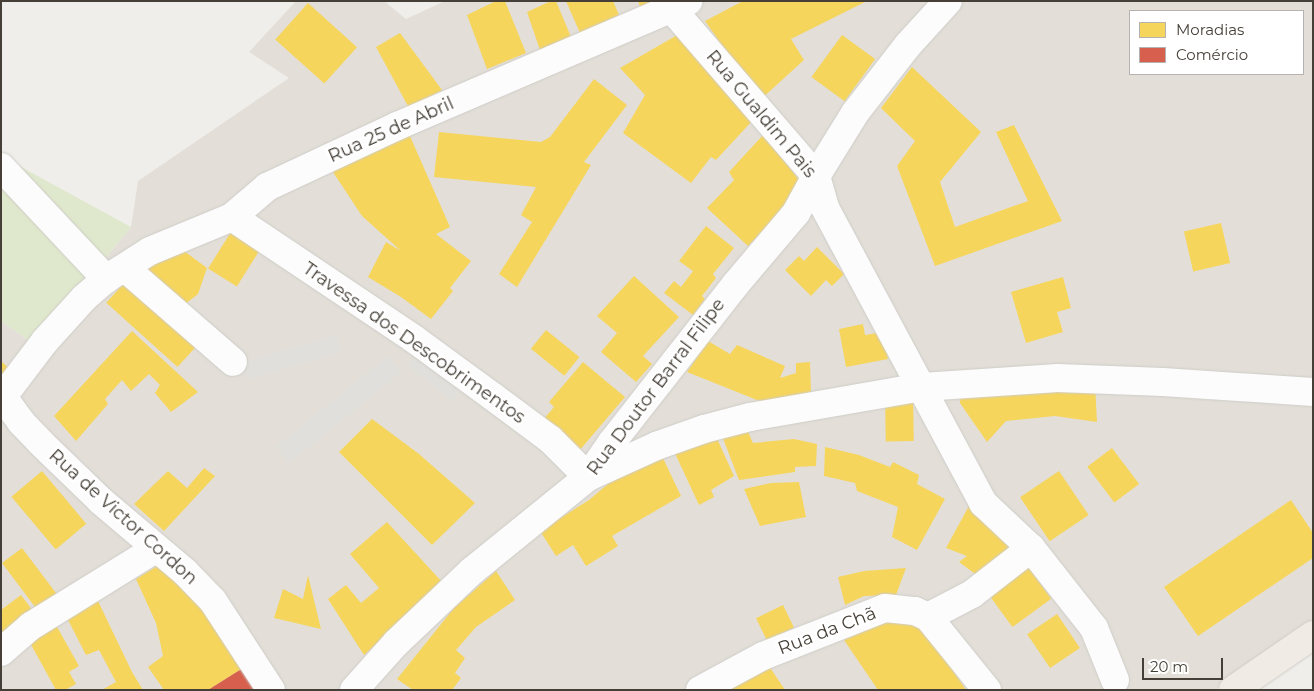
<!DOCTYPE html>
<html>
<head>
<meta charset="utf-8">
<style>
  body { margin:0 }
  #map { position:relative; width:1314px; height:691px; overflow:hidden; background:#f0eeea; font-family:Montserrat,sans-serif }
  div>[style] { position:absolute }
  .residential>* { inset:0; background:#e3dfd8 }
  .green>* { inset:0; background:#dfe8cc }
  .parking>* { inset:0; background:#e1dfdb; transform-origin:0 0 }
  .homes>* { inset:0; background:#f6d55c; transform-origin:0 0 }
  .shops>* { inset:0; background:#d6604d }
  .roads { filter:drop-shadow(0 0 1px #ceccc8) drop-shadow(0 0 1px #ceccc8) }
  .minor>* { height:28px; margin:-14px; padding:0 14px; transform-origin:14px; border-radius:14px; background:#fdfcfc }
  .major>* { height:28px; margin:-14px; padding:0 14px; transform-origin:14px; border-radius:14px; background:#f0ebe4 }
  span { translate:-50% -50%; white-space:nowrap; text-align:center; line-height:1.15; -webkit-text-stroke:5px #fff; paint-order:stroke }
  .street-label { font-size:18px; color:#453f37 }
  .frame { position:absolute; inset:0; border:2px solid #453f37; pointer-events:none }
  .legend { position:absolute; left:1129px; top:10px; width:175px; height:65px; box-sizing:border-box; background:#fff; border:1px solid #b5b2af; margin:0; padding:6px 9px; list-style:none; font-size:15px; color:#453f37 }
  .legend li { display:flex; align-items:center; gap:10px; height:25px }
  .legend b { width:25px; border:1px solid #b5b2af }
  .scale { position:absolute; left:1142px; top:658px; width:81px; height:22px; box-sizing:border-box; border:2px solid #453f37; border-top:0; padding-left:6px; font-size:15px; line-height:18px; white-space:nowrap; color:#453f37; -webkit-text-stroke:4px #fff; paint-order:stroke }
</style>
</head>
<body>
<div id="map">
  <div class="residential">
    <div style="clip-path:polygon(evenodd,296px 1px,384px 1px,406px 19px,445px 1px,1313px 1px,1313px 623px,1215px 690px,1px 690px,1px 321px,34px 344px,131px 227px,138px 181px,289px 78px,249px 52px,296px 1px,1130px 11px,1303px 11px,1303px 74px,1130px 74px,1130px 11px)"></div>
  </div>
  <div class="green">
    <div style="clip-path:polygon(1px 156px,131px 227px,34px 344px,1px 321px)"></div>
  </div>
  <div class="parking">
    <div style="left:337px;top:335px;width:18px;height:99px;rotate:74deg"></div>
    <div style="left:420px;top:351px;width:56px;height:19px;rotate:38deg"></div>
    <div style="left:388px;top:356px;width:21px;height:144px;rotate:51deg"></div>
  </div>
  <div class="homes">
    <div style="clip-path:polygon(496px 1px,505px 1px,526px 53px,487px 69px,467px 15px)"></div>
    <div style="clip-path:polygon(551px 1px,556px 1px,571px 37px,540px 50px,527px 12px)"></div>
    <div style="clip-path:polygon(566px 1px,613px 1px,619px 15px,580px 33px)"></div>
    <div style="clip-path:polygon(638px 1px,656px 1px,641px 9px)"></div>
    <div style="clip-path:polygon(743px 1px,867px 1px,791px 39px,804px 60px,760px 100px,705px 21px)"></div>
    <div style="left:308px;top:3px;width:66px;height:49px;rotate:42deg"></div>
    <div style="clip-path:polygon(400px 33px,442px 90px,409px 108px,376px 47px)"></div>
    <div style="clip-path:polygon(679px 34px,753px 120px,716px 160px,711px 157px,691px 183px,623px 133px,645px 95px,620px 68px)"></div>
    <div style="left:842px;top:35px;width:41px;height:52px;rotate:36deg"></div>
    <div style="clip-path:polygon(912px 67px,981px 132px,940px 182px,955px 227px,1028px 201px,996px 132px,1014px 125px,1062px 221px,935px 266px,897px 166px,915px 141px,881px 108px)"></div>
    <div style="clip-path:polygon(594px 79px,627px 105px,584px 162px,591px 165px,517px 287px,499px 274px,532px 222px,521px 215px,536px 187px,434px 177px,439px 132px,541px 142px,550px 137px)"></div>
    <div style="clip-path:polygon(409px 134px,450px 227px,436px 234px,471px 261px,450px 288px,453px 291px,431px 319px,401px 297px,368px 277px,386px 242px,401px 251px,362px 216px,331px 169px)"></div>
    <div style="clip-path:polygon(763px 135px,805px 187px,748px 246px,707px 208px,734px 180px,729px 172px)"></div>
    <div style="left:1221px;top:223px;width:41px;height:38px;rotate:77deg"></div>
    <div style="clip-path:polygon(706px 226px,734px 248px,713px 274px,716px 278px,702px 296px,705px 299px,693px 315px,664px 293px,674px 281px,681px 287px,693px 271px,679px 261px)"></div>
    <div style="left:234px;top:227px;width:34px;height:49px;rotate:32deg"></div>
    <div style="clip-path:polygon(176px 245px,207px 268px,198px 294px,180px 308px,141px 273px)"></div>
    <div style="clip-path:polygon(817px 247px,844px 274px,832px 286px,826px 280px,811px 296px,785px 270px,799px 256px,804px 261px)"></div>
    <div style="clip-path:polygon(634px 276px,679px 317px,643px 356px,652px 364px,636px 382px,601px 352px,617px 333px,597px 316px)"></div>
    <div style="clip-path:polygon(1063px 277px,1071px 308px,1057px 312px,1063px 332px,1026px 343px,1011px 292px)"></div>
    <div style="left:125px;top:282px;width:96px;height:28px;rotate:42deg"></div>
    <div style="clip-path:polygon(863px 324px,865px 335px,883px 332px,888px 359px,846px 367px,839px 329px)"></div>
    <div style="left:546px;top:330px;width:43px;height:24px;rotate:39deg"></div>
    <div style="clip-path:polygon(132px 331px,198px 392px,171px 412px,155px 393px,160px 385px,149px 374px,131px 391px,122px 380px,105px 399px,108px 404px,76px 441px,54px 416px)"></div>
    <div style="clip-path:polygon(708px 341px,730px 354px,737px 345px,785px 366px,780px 378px,796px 373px,796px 363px,810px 362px,811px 393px,777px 403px,757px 400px,687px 372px)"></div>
    <div style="clip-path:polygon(1px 361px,11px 370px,1px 382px)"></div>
    <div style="clip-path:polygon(583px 362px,625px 397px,579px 451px,543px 420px,554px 407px,549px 402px)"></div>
    <div style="clip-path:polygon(1095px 384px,1097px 422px,1055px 416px,1006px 421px,987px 442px,960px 403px,960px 395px)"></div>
    <div style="left:913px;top:396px;width:45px;height:28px;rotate:89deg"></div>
    <div style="clip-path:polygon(372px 419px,419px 454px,475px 503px,432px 545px,339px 452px)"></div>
    <div style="clip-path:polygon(745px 425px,753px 443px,794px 439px,817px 444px,816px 466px,795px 467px,795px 472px,739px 480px,719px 428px)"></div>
    <div style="clip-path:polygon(714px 432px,734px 476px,711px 490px,714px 497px,699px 505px,673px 449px)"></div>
    <div style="clip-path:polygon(825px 447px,859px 455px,890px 467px,893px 462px,919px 475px,917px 484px,945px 499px,917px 550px,892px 537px,898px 507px,857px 491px,855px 483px,824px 476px)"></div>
    <div style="left:1112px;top:448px;width:45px;height:31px;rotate:53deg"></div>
    <div style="clip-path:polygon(661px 454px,681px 496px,612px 536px,618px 546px,586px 566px,573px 545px,556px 556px,540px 531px,589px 500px,608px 484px)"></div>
    <div style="clip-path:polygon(204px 468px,215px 476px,164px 531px,134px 504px,168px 471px,187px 488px)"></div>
    <div style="left:42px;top:471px;width:69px;height:40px;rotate:50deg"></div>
    <div style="left:1059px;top:471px;width:53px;height:47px;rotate:56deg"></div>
    <div style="clip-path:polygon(799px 482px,806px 517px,760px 526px,744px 489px,771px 483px)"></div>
    <div style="clip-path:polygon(1291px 500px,1313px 533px,1313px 558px,1198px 636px,1164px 587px)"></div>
    <div style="clip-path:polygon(970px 504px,1014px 549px,978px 576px,959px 562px,967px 556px,946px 548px)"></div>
    <div style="clip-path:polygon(387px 522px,443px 583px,364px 655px,328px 599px,346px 585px,361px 603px,379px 588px,350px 554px)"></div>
    <div style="left:22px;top:548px;width:64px;height:25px;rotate:53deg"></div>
    <div style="clip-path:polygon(167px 560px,243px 668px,208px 690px,164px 690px,148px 667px,163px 656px,156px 623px,136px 579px)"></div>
    <div style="left:1023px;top:560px;width:48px;height:48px;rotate:54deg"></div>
    <div style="clip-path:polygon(906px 568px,896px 595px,864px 596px,845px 605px,838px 577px,864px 571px)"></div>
    <div style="clip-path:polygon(496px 571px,515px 600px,476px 627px,456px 650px,465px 658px,455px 673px,461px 678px,452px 690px,413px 690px,397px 679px,454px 608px)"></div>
    <div style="clip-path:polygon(308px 575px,321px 629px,274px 618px,283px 589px,303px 599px)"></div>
    <div style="clip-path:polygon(21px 595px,33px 611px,1px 635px,1px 610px)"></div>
    <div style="clip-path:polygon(97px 599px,132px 672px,143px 690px,102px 690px,116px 682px,99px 650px,86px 655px,66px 616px)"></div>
    <div style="left:783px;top:605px;width:25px;height:30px;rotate:64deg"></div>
    <div style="left:1057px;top:614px;width:41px;height:36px;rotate:56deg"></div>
    <div style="clip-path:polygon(895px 616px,922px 625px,966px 690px,878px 690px,844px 640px)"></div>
    <div style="clip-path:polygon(56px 625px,79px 666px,69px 672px,76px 684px,65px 690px,56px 690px,29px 641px)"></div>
    <div style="clip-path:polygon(769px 666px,785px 690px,715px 690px,741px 674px,745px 682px)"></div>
  </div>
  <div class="shops">
    <div style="clip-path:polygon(243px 668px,258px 690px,208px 690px)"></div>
  </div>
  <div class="roads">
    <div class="minor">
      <div style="left:671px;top:8px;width:222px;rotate:49.2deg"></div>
      <div style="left:816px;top:176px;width:33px;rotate:74deg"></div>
      <div style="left:825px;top:208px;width:335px;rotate:61.8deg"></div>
      <div style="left:983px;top:503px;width:66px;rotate:43.2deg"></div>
      <div style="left:1031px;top:548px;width:102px;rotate:51.8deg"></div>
      <div style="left:1094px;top:628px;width:56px;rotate:68deg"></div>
      <div style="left:1px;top:167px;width:154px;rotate:46.8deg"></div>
      <div style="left:232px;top:217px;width:219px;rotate:33.8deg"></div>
      <div style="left:414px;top:339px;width:97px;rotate:36.2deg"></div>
      <div style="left:492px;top:396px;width:72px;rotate:36.6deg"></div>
      <div style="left:550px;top:439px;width:54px;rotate:45deg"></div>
      <div style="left:588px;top:477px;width:75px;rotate:-24.5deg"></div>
      <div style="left:656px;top:446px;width:51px;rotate:-19.5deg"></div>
      <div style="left:704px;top:429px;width:48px;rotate:-14.6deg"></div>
      <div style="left:750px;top:417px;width:175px;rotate:-9.9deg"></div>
      <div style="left:922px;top:387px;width:136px;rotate:-3.8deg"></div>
      <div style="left:1058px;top:378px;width:105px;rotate:2.2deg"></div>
      <div style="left:1163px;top:382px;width:150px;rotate:3.8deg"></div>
      <div style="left:125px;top:268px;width:143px;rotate:41deg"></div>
      <div style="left:3px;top:397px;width:31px;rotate:54deg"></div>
      <div style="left:21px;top:422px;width:28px;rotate:46deg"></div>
      <div style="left:40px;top:442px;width:85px;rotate:44deg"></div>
      <div style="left:101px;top:501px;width:110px;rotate:40.2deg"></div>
      <div style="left:185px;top:572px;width:40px;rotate:46deg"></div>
      <div style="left:213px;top:601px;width:106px;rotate:56.9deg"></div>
      <div style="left:1px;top:399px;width:73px;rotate:-52.8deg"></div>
      <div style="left:45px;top:341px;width:58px;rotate:-47.8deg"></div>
      <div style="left:84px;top:298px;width:29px;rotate:-41deg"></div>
      <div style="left:106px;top:279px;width:52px;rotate:-32.5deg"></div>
      <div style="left:150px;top:251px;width:89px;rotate:-22.5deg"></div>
      <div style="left:232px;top:217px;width:46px;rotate:-40.6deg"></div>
      <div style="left:267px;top:187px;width:144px;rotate:-25.1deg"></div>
      <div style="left:397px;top:126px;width:317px;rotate:-23.2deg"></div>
      <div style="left:928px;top:617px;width:50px;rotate:-27.6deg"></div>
      <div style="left:972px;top:594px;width:75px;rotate:-37.9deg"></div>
      <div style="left:1px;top:652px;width:40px;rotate:-41deg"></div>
      <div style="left:31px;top:626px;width:146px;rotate:-31.8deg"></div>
      <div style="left:354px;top:690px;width:63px;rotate:-48.2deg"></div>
      <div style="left:396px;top:643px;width:105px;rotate:-43.5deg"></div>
      <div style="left:472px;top:571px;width:149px;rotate:-39deg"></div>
      <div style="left:588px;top:477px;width:42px;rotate:-55.6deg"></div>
      <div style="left:612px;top:442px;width:199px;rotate:-51.9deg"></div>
      <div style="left:735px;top:285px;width:94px;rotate:-49.7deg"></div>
      <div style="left:796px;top:213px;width:42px;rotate:-61.6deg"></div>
      <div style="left:816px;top:176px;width:74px;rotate:-58.2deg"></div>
      <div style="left:855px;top:113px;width:86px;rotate:-52.1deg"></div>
      <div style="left:908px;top:45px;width:59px;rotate:-47.7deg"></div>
      <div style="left:700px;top:690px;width:72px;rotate:-28.4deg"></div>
      <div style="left:763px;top:656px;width:131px;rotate:-21.5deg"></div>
      <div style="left:885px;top:608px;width:30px;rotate:6deg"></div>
      <div style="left:915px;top:611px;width:14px;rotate:25deg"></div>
      <div style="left:928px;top:617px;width:94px;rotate:51.1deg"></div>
    </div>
    <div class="major">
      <div style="left:1233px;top:690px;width:97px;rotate:-34.5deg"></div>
    </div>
  </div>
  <div class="street-label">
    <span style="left:761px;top:114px;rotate:50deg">Rua Gualdim Pais</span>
    <span style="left:391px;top:130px;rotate:-24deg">Rua 25 de Abril</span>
    <span style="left:414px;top:343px;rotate:35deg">Travessa dos Descobrimentos</span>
    <span style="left:656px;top:387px;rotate:-53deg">Rua Doutor Barral Filipe</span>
    <span style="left:123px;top:517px;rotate:42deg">Rua de Victor Cordon</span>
    <span style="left:827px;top:631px;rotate:-21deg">Rua da Chã</span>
  </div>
  <div class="frame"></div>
  <ul class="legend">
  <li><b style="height:14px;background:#f6d55c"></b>Moradias</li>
  <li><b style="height:14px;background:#d6604d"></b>Comércio</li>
  </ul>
  <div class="scale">20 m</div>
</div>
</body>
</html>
